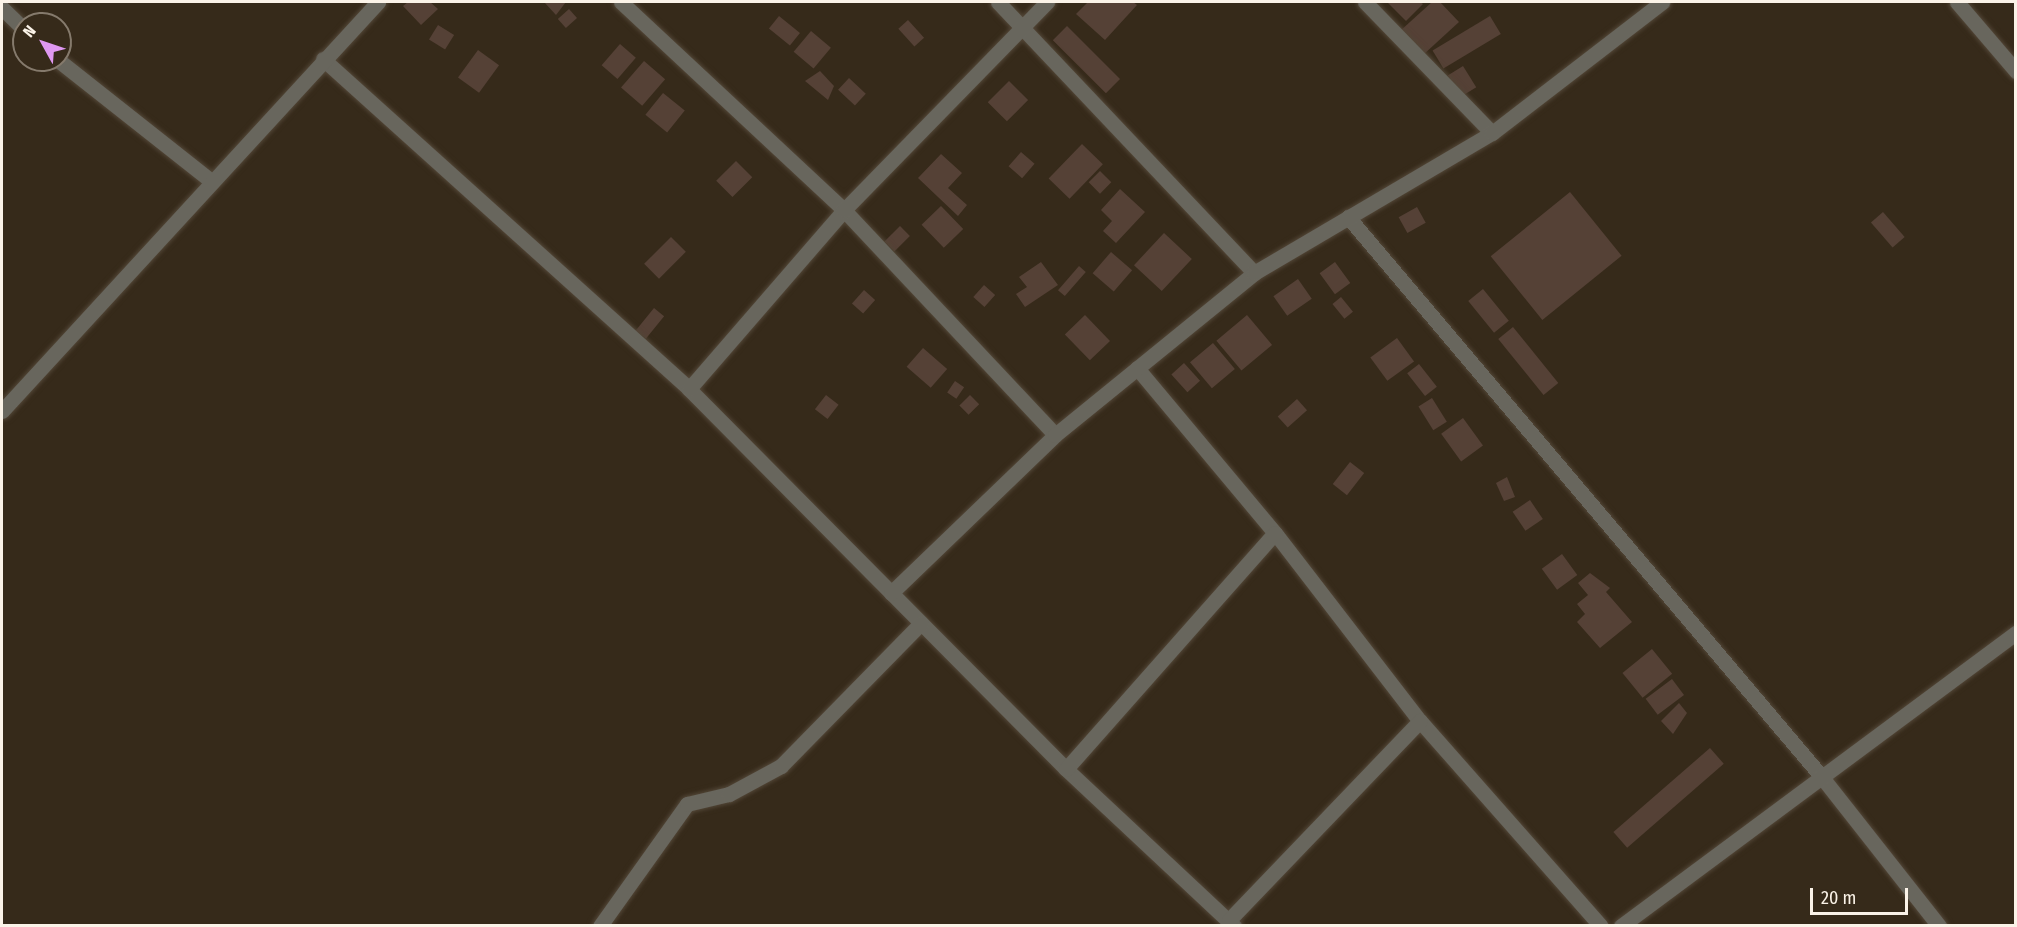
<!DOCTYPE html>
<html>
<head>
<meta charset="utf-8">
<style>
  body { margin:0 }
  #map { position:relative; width:2017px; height:927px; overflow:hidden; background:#362a1a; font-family:"Fira Sans Condensed",sans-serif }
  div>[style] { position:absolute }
  .building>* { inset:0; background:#554136; transform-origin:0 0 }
  .roads { filter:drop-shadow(0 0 2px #524637) drop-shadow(0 0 2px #524637) }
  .minor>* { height:15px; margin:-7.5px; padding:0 7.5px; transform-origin:7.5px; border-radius:7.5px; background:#68665d }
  span { translate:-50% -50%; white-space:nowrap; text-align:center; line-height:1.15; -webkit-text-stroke:4.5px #362a1a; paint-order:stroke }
  .frame { position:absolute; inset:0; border:3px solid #fbf3e8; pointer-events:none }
  .north { position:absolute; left:12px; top:12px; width:60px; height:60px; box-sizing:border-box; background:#362a1a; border:2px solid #857a6c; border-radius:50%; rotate:310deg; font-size:16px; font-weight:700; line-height:24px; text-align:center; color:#fbf3e8 }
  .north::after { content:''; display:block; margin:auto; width:21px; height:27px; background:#df98f1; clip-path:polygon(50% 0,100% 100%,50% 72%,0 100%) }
  .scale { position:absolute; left:1810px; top:888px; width:98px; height:27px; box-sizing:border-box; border:3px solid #fbf3e8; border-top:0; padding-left:8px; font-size:18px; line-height:21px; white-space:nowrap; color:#fbf3e8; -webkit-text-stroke:4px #362a1a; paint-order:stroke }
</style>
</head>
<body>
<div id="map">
  <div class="building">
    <div style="clip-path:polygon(408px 2px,430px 2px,438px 9px,421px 25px,403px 6px)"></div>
    <div style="clip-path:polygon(544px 2px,566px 2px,556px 15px)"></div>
    <div style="clip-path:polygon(1088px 2px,1133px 2px,1137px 5px,1105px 40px,1076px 14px)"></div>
    <div style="clip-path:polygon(1387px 2px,1420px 2px,1423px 4px,1406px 21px)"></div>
    <div style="clip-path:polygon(1432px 2px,1440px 2px,1459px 22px,1423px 55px,1400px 31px)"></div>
    <div style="left:569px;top:9px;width:12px;height:15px;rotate:48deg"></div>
    <div style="left:779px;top:16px;width:27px;height:16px;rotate:39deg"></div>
    <div style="left:1490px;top:16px;width:21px;height:67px;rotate:59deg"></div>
    <div style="left:908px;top:20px;width:24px;height:13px;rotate:48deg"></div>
    <div style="left:438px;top:25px;width:19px;height:17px;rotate:32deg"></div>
    <div style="left:1067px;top:26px;width:75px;height:20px;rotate:45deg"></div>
    <div style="left:811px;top:31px;width:26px;height:27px;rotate:40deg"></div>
    <div style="left:620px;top:44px;width:21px;height:28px;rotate:41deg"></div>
    <div style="left:478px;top:50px;width:26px;height:34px;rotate:36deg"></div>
    <div style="left:644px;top:61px;width:28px;height:35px;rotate:41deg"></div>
    <div style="left:1463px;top:66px;width:25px;height:18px;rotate:58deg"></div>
    <div style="clip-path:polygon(820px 71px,834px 86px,828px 100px,805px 81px)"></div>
    <div style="left:849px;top:78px;width:23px;height:16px;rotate:43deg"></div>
    <div style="left:1009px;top:81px;width:27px;height:30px;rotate:45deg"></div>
    <div style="left:663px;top:93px;width:28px;height:28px;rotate:39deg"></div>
    <div style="left:1082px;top:144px;width:29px;height:48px;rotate:44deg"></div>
    <div style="left:1021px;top:152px;width:18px;height:19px;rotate:41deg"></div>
    <div style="clip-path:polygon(941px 154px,962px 173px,948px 188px,967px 205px,958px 216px,918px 178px)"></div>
    <div style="left:736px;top:161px;width:23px;height:28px;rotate:45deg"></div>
    <div style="left:1100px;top:171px;width:16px;height:16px;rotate:45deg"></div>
    <div style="clip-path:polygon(1120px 189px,1145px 212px,1116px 243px,1103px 231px,1112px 221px,1101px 210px)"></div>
    <div style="left:1570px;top:192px;width:82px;height:102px;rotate:51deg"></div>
    <div style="left:941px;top:206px;width:32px;height:27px;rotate:46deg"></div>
    <div style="left:1417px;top:207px;width:18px;height:21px;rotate:61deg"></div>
    <div style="left:1883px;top:212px;width:33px;height:16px;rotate:49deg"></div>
    <div style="left:900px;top:226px;width:14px;height:22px;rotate:45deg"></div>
    <div style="left:1164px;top:233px;width:38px;height:44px;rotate:43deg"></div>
    <div style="left:671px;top:237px;width:21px;height:38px;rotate:45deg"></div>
    <div style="left:1111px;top:252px;width:28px;height:28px;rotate:41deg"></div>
    <div style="clip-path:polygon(1041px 262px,1058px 285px,1025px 307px,1016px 294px,1027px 287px,1019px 277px)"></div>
    <div style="left:1335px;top:262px;width:26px;height:19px;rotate:54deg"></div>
    <div style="left:1079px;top:266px;width:9px;height:32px;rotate:41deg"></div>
    <div style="left:1298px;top:279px;width:24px;height:30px;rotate:55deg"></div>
    <div style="left:984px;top:285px;width:15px;height:16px;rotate:42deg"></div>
    <div style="left:1483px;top:289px;width:41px;height:19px;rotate:51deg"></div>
    <div style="left:864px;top:290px;width:15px;height:18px;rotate:42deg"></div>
    <div style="left:1341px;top:297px;width:19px;height:11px;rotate:51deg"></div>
    <div style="left:654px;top:308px;width:13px;height:29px;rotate:39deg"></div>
    <div style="left:1085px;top:315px;width:36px;height:28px;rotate:46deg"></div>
    <div style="left:1247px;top:315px;width:39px;height:40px;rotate:50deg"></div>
    <div style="left:1513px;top:327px;width:72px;height:19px;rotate:51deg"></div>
    <div style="left:1397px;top:338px;width:29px;height:33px;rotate:54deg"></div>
    <div style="left:1213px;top:343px;width:34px;height:30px;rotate:50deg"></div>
    <div style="left:923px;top:348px;width:32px;height:25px;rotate:41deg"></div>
    <div style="left:1184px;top:363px;width:24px;height:17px;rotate:48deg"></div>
    <div style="left:1419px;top:364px;width:29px;height:15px;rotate:52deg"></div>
    <div style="left:955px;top:381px;width:11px;height:14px;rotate:34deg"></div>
    <div style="left:826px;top:395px;width:16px;height:18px;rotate:38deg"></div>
    <div style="left:970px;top:395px;width:13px;height:15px;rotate:45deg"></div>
    <div style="left:1432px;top:398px;width:28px;height:16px;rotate:58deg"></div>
    <div style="left:1297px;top:399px;width:15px;height:26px;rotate:48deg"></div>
    <div style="left:1463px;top:418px;width:34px;height:27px;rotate:54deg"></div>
    <div style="left:1350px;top:462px;width:18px;height:28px;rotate:38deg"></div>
    <div style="clip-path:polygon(1507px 477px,1515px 497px,1504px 501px,1496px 483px)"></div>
    <div style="left:1530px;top:500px;width:23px;height:21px;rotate:56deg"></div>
    <div style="left:1562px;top:554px;width:26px;height:25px;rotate:54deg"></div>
    <div style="clip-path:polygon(1590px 573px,1610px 588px,1606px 592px,1632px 622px,1600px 648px,1577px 622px,1585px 614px,1577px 604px,1588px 595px,1578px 583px)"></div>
    <div style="left:1652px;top:649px;width:32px;height:38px;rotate:51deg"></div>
    <div style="left:1672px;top:679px;width:20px;height:33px;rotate:53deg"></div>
    <div style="clip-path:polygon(1679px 703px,1687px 713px,1673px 734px,1661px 721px)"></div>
    <div style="left:1710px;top:748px;width:21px;height:128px;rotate:49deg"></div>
  </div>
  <div class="roads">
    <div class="minor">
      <div style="left:621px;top:2px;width:305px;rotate:43deg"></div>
      <div style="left:844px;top:210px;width:308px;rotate:46.8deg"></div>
      <div style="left:998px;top:2px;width:373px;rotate:46.6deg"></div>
      <div style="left:1365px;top:2px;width:182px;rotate:45.9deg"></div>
      <div style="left:1957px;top:2px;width:91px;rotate:49.5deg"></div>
      <div style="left:2px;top:8px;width:30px;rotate:44deg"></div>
      <div style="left:323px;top:59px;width:493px;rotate:42deg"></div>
      <div style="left:689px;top:389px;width:535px;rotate:45.23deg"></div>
      <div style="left:1066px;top:769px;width:230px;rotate:43.1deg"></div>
      <div style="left:58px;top:60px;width:195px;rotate:38.3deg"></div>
      <div style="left:1348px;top:217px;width:732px;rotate:49.76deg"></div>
      <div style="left:1821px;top:776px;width:191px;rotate:51.8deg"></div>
      <div style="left:1137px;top:368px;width:215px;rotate:50.1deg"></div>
      <div style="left:1275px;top:533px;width:237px;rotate:52.4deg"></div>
      <div style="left:1420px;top:721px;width:273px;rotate:48.6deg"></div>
      <div style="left:689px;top:389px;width:237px;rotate:-49.1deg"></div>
      <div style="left:844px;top:210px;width:291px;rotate:-45.7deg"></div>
      <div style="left:2px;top:411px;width:556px;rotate:-47.41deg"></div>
      <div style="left:891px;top:593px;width:228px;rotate:-43.9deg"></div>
      <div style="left:1055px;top:435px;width:257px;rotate:-39.1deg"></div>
      <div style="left:1254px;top:273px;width:276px;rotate:-30.5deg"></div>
      <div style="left:1492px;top:133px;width:215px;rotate:-37.6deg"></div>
      <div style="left:1066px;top:769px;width:315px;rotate:-48.5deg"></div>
      <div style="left:1229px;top:920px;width:276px;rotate:-46.2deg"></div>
      <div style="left:600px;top:926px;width:150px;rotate:-54.5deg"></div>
      <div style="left:687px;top:804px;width:43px;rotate:-13.4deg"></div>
      <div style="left:729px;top:794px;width:59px;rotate:-28.3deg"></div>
      <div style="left:781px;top:766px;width:200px;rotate:-45.6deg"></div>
      <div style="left:1621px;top:926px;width:492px;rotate:-36.6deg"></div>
    </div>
  </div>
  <div class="frame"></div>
  <div class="north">N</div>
  <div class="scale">20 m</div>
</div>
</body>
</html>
